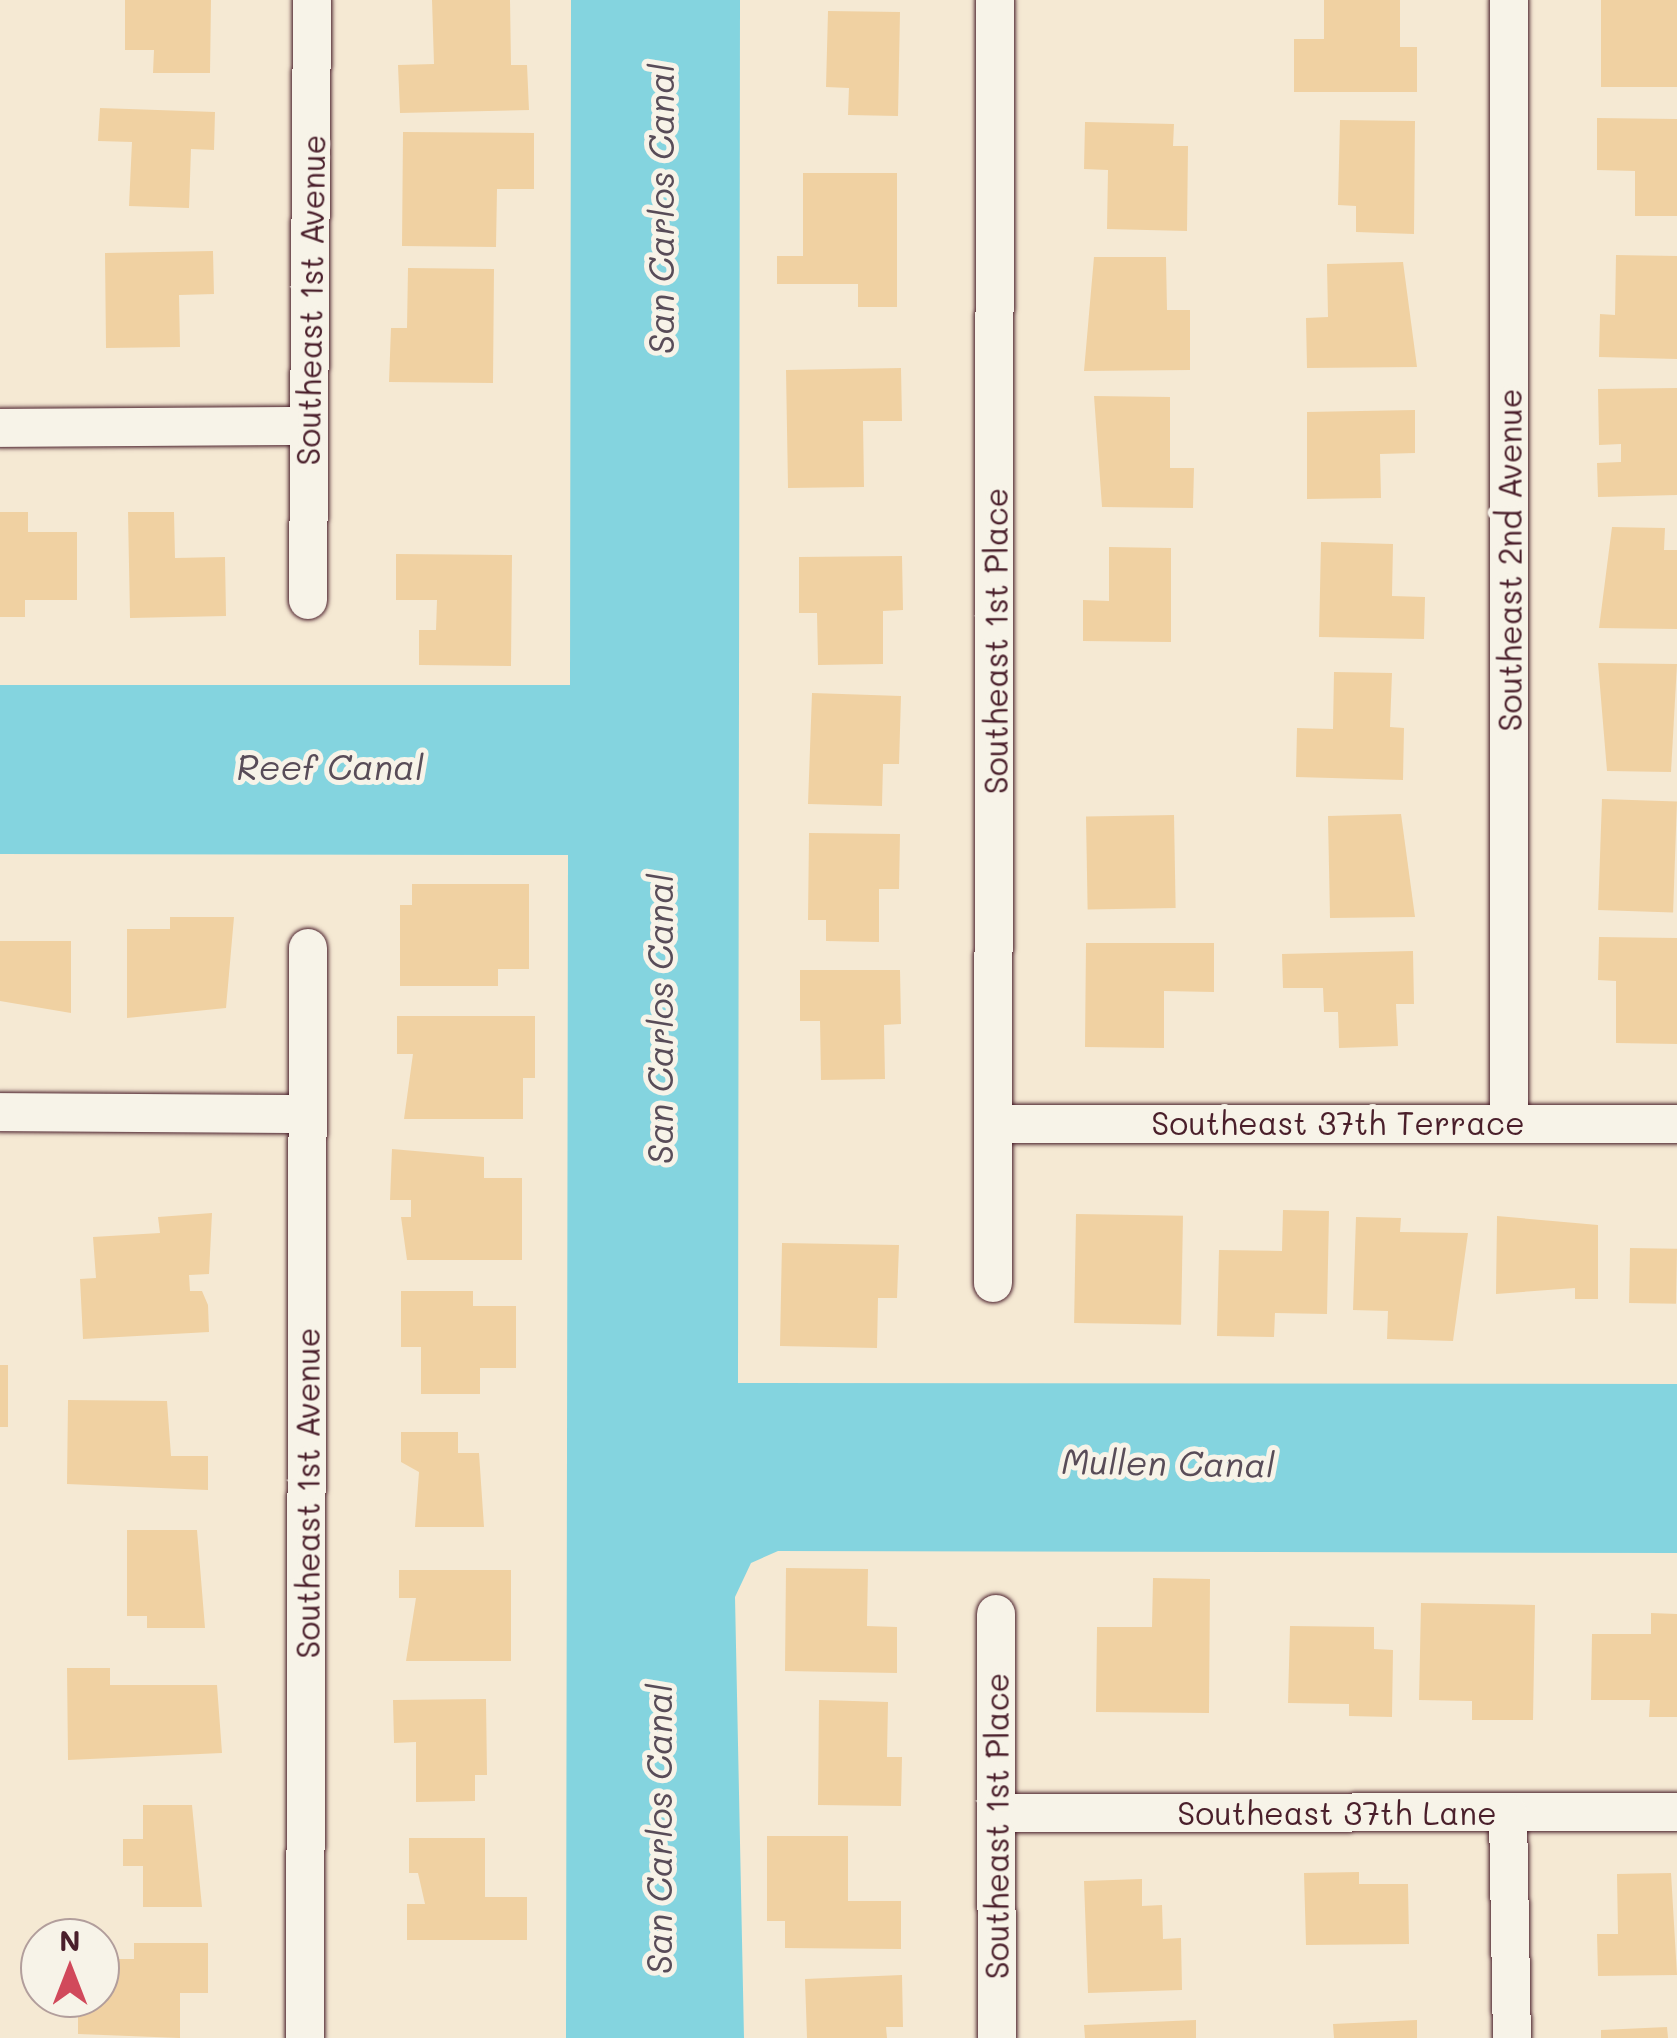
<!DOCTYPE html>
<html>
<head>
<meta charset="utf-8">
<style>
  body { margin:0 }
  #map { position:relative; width:1677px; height:2038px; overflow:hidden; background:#f5e9d3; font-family:Mali,sans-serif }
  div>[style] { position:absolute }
  .water>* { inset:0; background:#84d4df }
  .building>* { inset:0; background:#f0d1a2; transform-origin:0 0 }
  .roads { filter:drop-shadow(0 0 2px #4a1f2b) drop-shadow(0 0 2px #4a1f2b) }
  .street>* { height:38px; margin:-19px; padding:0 19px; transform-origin:19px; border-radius:19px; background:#f7f3e8 }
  span { translate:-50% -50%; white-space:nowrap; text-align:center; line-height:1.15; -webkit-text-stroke:10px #f7f3e8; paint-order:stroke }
  .street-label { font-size:32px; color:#4a1f2b }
  .water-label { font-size:35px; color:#584c58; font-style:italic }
  .north { position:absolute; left:20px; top:1918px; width:100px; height:100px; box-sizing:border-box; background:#f7f3e8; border:2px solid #b29e9c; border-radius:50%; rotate:0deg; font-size:28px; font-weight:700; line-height:40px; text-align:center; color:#4a1f2b }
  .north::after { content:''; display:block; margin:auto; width:35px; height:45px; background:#d1495b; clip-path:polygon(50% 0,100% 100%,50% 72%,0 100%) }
</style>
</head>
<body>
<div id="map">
  <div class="water">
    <div style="clip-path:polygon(571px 0,740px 0,738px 1383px,1677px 1384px,1677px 1553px,778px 1551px,751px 1563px,735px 1597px,744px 2038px,566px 2038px,568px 855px,0 854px,0 685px,570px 685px)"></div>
  </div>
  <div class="building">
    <div style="clip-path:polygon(125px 0,211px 0,210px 73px,153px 73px,154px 50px,125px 50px)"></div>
    <div style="clip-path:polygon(432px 0,510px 0,511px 65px,527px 65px,529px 110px,400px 113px,398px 65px,434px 64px)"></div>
    <div style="clip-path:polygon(1324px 0,1400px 0,1400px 47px,1417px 47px,1417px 92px,1294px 92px,1294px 39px,1324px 39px)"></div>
    <div style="left:1601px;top:0;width:76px;height:87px"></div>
    <div style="clip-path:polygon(828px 11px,900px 12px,898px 116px,848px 115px,849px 88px,826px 87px)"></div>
    <div style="clip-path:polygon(100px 108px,215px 112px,214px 150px,191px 149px,189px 208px,129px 206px,132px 142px,98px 141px)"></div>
    <div style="clip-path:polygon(1597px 118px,1677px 119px,1677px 216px,1635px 216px,1635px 171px,1597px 170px)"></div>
    <div style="clip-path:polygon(1340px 120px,1415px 121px,1414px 234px,1356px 232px,1356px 206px,1338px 205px)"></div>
    <div style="clip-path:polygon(1085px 122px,1174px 124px,1173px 146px,1188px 146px,1187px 231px,1107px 229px,1108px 170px,1084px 169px)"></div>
    <div style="clip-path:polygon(403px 132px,534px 133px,534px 189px,497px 189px,496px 247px,402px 246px)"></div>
    <div style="clip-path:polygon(803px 173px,897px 173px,897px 307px,858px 307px,858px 284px,777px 284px,777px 256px,803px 256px)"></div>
    <div style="clip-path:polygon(213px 251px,214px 294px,179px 295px,180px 347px,106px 348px,105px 253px)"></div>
    <div style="clip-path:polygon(1616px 255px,1677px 256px,1677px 359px,1599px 357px,1600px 314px,1615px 315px)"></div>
    <div style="clip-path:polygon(1094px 257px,1166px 257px,1167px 310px,1190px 310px,1190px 370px,1084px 371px)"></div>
    <div style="clip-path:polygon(1403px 262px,1417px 367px,1307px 368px,1306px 318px,1328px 317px,1327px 264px)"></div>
    <div style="clip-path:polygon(408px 268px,494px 269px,493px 383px,389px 382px,391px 328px,407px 328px)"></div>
    <div style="clip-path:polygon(901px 368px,902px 421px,863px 421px,864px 487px,788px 488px,786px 370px)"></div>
    <div style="clip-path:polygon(1677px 388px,1677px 495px,1598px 497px,1597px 463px,1621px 462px,1621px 444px,1599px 445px,1598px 389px)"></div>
    <div style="clip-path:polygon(1094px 396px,1170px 397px,1170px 468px,1194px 468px,1193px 508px,1102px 507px)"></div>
    <div style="clip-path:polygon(1415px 410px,1415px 453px,1380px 454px,1381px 498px,1307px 499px,1307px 412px)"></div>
    <div style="clip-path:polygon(0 512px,28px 512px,28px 532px,77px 532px,77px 600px,25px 600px,25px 617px,0 617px)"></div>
    <div style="clip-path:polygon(128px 512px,174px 512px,175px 558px,225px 557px,226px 616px,130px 618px)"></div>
    <div style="clip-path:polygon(1612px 527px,1665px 528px,1664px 550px,1677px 550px,1677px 629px,1599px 628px)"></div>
    <div style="clip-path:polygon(1321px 542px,1393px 544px,1392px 596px,1425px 597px,1424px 639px,1319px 637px)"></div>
    <div style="clip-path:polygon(1109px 547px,1171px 548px,1171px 642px,1083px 641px,1083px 600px,1109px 601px)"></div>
    <div style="clip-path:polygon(396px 554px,512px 555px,511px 666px,419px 665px,419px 630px,436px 630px,437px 600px,396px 600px)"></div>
    <div style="clip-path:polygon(902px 556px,903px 610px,883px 611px,883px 664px,818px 665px,817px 613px,799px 613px,799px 557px)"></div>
    <div style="clip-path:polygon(1598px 663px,1677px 664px,1671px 772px,1607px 771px)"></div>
    <div style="clip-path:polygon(1334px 672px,1392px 673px,1390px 727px,1404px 728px,1403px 780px,1296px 777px,1297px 728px,1333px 729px)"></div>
    <div style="clip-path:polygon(812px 693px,901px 696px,899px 764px,883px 764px,882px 806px,808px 804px)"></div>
    <div style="left:1602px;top:799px;width:75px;height:111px;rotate:2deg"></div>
    <div style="clip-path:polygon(1401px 814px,1415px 917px,1330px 918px,1328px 816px)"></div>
    <div style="left:1174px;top:815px;width:93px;height:88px;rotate:89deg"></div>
    <div style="clip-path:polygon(809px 833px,900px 834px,899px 889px,879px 889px,879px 942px,826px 941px,826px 920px,808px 920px)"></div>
    <div style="clip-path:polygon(412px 884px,529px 884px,529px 969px,498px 969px,498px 986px,400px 986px,400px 905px,412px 905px)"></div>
    <div style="clip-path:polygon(170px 917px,234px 917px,226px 1008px,127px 1018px,127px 929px,170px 929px)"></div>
    <div style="clip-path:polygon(1599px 937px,1677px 938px,1677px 1044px,1616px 1043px,1616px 981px,1598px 980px)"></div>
    <div style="clip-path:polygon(0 941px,71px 941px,71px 1013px,0 1001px)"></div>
    <div style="clip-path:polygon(1086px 943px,1214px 943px,1214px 992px,1164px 991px,1164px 1048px,1085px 1047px)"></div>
    <div style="clip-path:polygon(1413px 951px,1414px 1004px,1396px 1004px,1398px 1046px,1339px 1048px,1338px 1012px,1324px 1012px,1323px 988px,1283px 988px,1282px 954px)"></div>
    <div style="clip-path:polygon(800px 970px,900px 970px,901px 1024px,884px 1025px,885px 1079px,821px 1080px,820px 1021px,800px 1021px)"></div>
    <div style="clip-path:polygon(397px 1016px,535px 1016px,535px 1078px,523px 1078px,523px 1119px,404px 1119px,413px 1054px,397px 1054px)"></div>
    <div style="clip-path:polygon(392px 1149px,484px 1157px,484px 1178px,522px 1178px,522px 1260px,407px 1260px,401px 1217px,411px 1217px,411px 1200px,390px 1200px)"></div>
    <div style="clip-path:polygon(1283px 1210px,1329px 1211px,1327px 1314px,1275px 1313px,1274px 1337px,1217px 1336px,1219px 1250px,1282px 1251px)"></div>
    <div style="clip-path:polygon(212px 1213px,209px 1274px,189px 1275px,190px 1291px,202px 1291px,208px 1305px,209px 1332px,83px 1339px,80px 1279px,96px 1278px,93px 1237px,160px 1233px,158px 1217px)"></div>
    <div style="left:1076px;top:1214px;width:107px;height:109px;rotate:1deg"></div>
    <div style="clip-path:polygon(1497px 1216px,1598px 1225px,1598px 1299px,1575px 1299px,1575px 1288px,1496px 1294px)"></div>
    <div style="clip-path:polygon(1356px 1217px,1401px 1218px,1400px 1232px,1468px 1233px,1453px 1341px,1387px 1339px,1388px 1311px,1353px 1310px)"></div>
    <div style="clip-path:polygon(782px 1243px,899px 1245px,897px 1298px,878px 1298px,877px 1348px,780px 1346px)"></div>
    <div style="left:1630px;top:1248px;width:47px;height:55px;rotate:1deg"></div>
    <div style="clip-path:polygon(401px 1291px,473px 1291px,473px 1306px,516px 1306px,516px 1368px,480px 1368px,480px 1394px,421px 1394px,421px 1347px,401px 1347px)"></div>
    <div style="left:0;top:1365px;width:8px;height:62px"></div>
    <div style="clip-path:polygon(68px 1400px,167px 1401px,171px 1456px,208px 1456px,208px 1490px,67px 1484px)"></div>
    <div style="clip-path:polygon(401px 1432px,458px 1432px,458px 1453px,479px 1453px,484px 1527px,415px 1527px,419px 1472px,401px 1462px)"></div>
    <div style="clip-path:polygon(127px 1530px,197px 1530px,205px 1628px,147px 1628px,147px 1616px,127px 1616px)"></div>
    <div style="clip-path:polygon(786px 1568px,868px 1569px,867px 1626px,897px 1627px,897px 1673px,785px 1671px)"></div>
    <div style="clip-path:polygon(399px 1570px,511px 1570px,511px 1661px,406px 1661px,416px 1598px,399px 1598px)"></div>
    <div style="clip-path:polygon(1153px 1578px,1210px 1579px,1209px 1713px,1096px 1712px,1097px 1627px,1152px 1627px)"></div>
    <div style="clip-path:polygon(1421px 1603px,1535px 1605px,1533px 1720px,1472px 1720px,1472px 1701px,1419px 1700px)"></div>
    <div style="clip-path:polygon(1651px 1613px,1677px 1614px,1677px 1717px,1649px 1717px,1650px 1700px,1591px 1700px,1592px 1634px,1651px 1634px)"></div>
    <div style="clip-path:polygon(1290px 1626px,1374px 1627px,1374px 1649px,1393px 1650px,1392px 1717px,1349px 1716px,1349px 1704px,1288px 1703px)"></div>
    <div style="clip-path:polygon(67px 1668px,110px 1668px,110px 1685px,217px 1685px,222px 1753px,68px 1760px)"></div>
    <div style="clip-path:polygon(486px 1699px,487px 1775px,475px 1775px,475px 1801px,416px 1802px,416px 1742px,394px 1743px,393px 1700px)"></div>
    <div style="clip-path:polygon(819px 1700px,888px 1702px,887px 1757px,902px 1757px,901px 1806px,818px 1805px)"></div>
    <div style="clip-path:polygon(143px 1805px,192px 1805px,202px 1907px,143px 1907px,143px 1866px,123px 1866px,123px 1839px,143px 1839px)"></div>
    <div style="clip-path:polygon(767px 1836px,848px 1836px,848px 1901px,901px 1901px,901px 1949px,785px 1948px,785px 1921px,767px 1921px)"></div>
    <div style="clip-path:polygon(409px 1838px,485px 1838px,485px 1897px,527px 1897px,527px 1940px,407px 1940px,407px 1904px,425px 1904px,418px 1873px,409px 1873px)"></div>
    <div style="clip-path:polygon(1359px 1872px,1359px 1884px,1408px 1884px,1409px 1944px,1306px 1945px,1304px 1873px)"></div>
    <div style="clip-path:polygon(1671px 1873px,1677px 1975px,1598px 1976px,1597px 1934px,1618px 1934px,1617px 1874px)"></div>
    <div style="clip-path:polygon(1142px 1879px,1142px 1906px,1162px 1905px,1163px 1939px,1181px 1938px,1182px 1990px,1088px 1993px,1084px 1881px)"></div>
    <div style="clip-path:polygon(134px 1943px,208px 1943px,208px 1993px,180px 1993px,180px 2038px,78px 2034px,78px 1998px,100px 1998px,100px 1959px,134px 1959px)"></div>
    <div style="clip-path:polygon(902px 1975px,903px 2027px,886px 2027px,887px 2038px,807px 2038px,805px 1979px)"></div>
    <div style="clip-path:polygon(1196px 2020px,1196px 2038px,1085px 2038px,1084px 2025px)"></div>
    <div style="clip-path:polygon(1417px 2020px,1417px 2038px,1334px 2038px,1333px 2024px)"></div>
    <div style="clip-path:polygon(1667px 2027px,1668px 2038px,1601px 2038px,1601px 2030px)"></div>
  </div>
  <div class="roads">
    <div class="street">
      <div style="left:1509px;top:0;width:1120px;rotate:90deg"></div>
      <div style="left:0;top:428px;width:308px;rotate:-0.4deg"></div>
      <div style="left:308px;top:600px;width:600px;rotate:-89.62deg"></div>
      <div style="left:0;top:1112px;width:308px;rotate:0.4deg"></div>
      <div style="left:998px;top:1124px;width:679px"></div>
      <div style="left:993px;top:1283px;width:1283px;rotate:-89.91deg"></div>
      <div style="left:996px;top:1614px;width:424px;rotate:89.9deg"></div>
      <div style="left:996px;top:1813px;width:681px;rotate:-0.08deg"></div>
      <div style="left:1508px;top:1813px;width:225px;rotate:89deg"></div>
      <div style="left:305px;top:2038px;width:1090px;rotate:-89.84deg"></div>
    </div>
  </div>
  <div class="street-label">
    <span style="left:310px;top:300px;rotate:-89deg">Southeast 1st Avenue</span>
    <span style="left:1509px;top:560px;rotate:-90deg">Southeast 2nd Avenue</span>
    <span style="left:995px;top:641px;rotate:-90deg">Southeast 1st Place</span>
    <span style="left:1338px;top:1122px">Southeast 37th Terrace</span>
    <span style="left:307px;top:1493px;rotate:-90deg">Southeast 1st Avenue</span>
    <span style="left:1337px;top:1812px">Southeast 37th Lane</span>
    <span style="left:996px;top:1826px;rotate:-90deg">Southeast 1st Place</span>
  </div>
  <div class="water-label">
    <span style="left:660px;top:209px;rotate:-90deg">San Carlos Canal</span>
    <span style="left:330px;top:766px">Reef Canal</span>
    <span style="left:659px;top:1019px;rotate:-90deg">San Carlos Canal</span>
    <span style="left:1168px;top:1462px;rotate:1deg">Mullen Canal</span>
    <span style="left:658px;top:1829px;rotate:-90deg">San Carlos Canal</span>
  </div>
  <div class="north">N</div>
</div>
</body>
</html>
